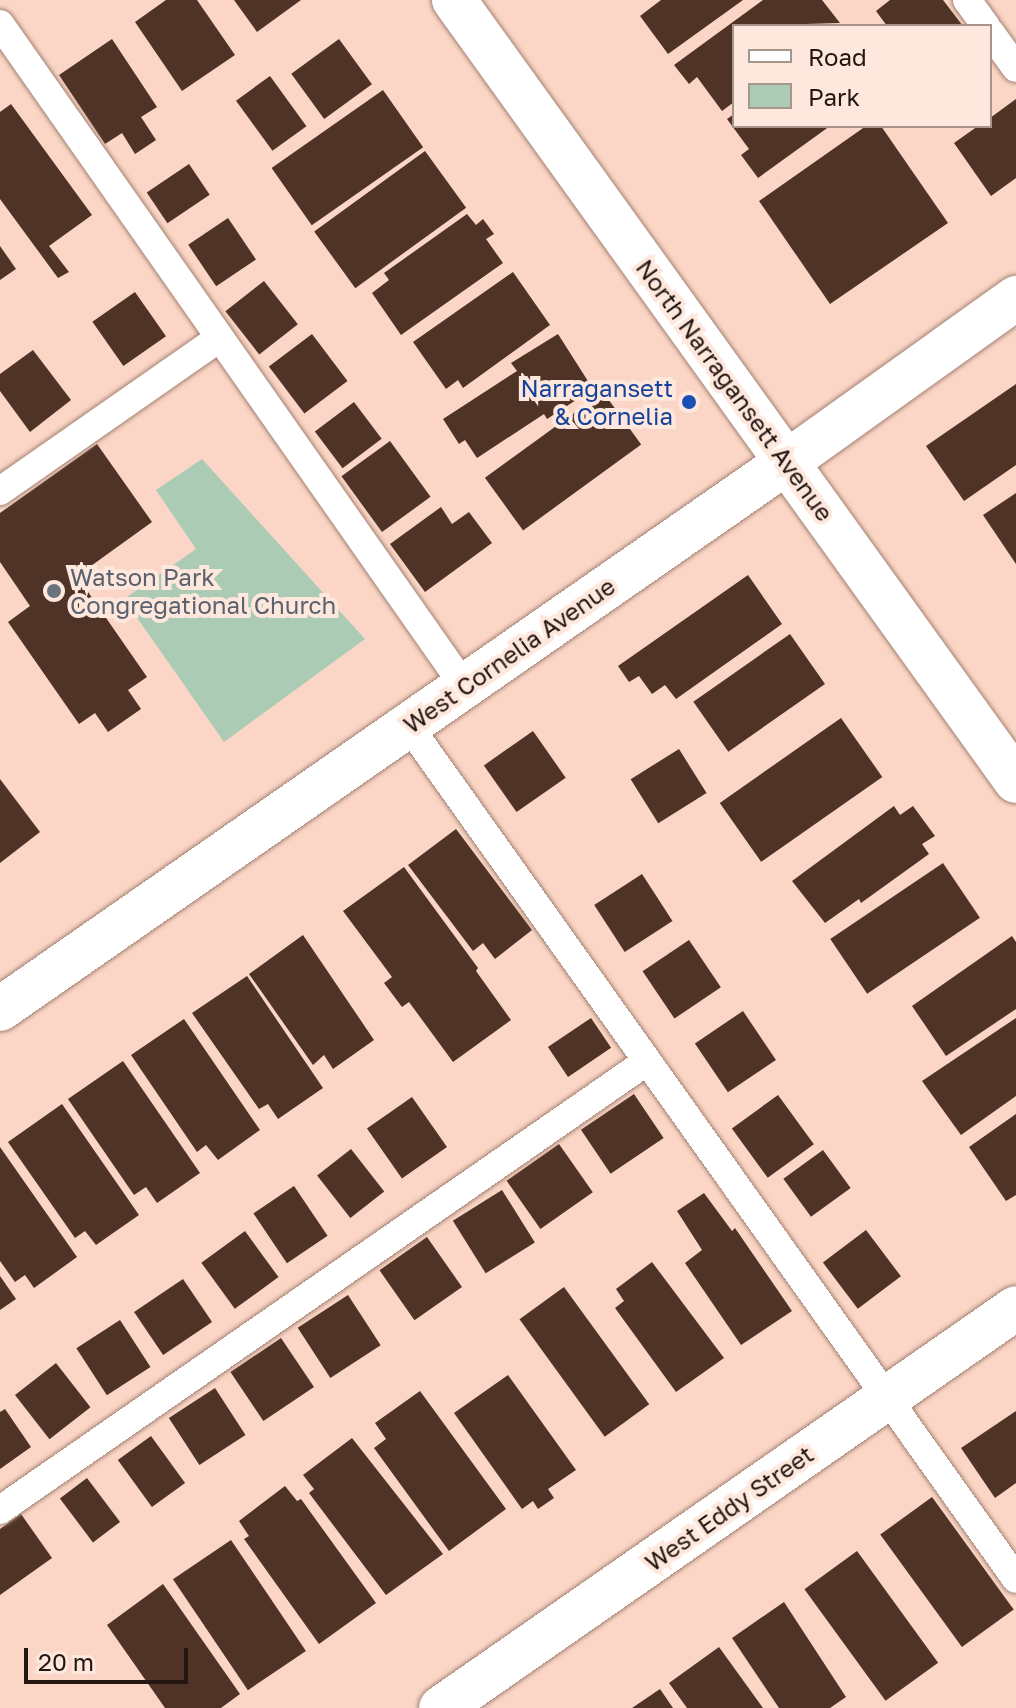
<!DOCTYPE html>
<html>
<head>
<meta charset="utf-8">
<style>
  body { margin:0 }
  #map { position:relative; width:1016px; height:1708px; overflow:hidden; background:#fbd6c6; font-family:"Golos Text",sans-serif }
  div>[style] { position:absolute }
  .green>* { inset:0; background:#abcbb4 }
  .building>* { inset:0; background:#4f3326; transform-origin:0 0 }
  .roads { filter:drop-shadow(0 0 2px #a38173) drop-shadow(0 0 2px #a38173) }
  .service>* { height:28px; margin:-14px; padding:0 14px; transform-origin:14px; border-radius:14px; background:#fff }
  .minor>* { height:44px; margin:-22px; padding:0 22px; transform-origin:22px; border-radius:22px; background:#fff }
  .tertiary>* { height:44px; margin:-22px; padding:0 22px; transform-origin:22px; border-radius:22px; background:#fff }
  .dots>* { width:22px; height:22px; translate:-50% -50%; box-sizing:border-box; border:4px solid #fee7dd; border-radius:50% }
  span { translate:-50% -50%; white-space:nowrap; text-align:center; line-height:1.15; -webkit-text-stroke:8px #fee7dd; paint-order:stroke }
  .transit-label { font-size:24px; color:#164399 }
  .right { translate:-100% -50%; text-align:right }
  .street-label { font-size:24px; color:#241711 }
  .worship-label { font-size:24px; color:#5b616d }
  .left { translate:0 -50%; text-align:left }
  .legend { position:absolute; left:732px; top:24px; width:260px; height:104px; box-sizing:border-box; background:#fee7dd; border:2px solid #a7948b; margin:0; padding:10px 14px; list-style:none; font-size:24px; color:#241711 }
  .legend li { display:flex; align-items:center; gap:16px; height:40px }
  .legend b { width:40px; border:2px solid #a7948b }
  .scale { position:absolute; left:24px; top:1648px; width:164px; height:36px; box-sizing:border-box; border:4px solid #241711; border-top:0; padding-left:10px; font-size:24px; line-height:28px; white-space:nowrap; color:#241711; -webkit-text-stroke:6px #fee7dd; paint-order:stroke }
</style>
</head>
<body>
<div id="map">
  <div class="green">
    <div style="clip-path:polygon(202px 459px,365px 639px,224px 742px,124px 599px,196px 549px,156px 490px)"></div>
  </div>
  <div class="building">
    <div style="clip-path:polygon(166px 0,197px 0,235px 55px,182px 91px,135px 22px)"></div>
    <div style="clip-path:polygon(234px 0,301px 0,257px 32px)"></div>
    <div style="clip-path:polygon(661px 0,743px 0,668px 54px,640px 16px)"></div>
    <div style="clip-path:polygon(763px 0,822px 0,840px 23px,734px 26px,734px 102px,722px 111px,697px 77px,689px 84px,674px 65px)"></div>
    <div style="clip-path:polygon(890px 0,943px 0,963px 26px,887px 26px,876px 11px)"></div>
    <div style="clip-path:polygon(112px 39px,157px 107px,141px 117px,156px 140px,135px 154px,122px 133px,105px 144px,59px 75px)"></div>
    <div style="left:339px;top:39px;width:56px;height:59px;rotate:54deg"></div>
    <div style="left:270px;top:76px;width:62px;height:42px;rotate:54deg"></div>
    <div style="left:383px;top:90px;width:70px;height:136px;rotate:55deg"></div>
    <div style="clip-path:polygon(1016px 99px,1016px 178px,991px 196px,954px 143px,978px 126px,990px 126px,990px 118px)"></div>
    <div style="clip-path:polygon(11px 104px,92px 215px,49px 246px,69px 272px,58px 278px,0 199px,0 112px)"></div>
    <div style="clip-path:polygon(734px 114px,734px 126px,830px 126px,758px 178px,741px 155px,749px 149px,727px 119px)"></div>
    <div style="clip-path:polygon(866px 126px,881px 126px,948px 223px,830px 304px,759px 201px)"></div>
    <div style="left:425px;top:151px;width:70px;height:137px;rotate:54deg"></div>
    <div style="left:189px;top:164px;width:37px;height:51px;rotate:56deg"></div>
    <div style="clip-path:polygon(467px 214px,476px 225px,483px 219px,494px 234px,486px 239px,503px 263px,401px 335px,372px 293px,389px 280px,384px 273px)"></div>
    <div style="left:228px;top:218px;width:50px;height:48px;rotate:56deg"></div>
    <div style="clip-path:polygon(0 246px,16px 269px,0 280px)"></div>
    <div style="clip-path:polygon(513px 272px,550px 325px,463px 388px,458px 380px,446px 389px,413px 342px)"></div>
    <div style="left:264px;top:281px;width:55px;height:49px;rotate:52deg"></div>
    <div style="left:135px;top:292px;width:54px;height:52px;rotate:55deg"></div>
    <div style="left:312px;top:334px;width:59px;height:54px;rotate:53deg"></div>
    <div style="clip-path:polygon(558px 334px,593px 389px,547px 419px,544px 414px,477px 458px,465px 440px,459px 444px,443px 419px,517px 371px,511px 363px)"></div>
    <div style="clip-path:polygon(33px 350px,71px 400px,30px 432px,0 391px,0 374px)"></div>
    <div style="clip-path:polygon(1016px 384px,1016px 465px,964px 501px,926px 446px)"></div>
    <div style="left:603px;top:392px;width:65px;height:146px;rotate:54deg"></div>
    <div style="left:354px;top:402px;width:46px;height:49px;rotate:53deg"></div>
    <div style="left:390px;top:441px;width:69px;height:60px;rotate:54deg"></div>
    <div style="clip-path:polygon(97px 444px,152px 522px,77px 576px,147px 677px,128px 690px,141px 709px,108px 732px,95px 713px,79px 724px,8px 622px,30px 606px,0 562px,0 513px)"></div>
    <div style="clip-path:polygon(1016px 493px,1016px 564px,983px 515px)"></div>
    <div style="clip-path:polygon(441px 507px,452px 524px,469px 512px,492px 543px,425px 592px,390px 544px)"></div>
    <div style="clip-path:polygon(748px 575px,782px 624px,676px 699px,665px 685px,652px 694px,639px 676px,629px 682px,618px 666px)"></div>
    <div style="left:790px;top:634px;width:61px;height:118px;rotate:55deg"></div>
    <div style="left:841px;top:718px;width:72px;height:148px;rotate:55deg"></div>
    <div style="left:533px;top:731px;width:57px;height:60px;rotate:55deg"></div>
    <div style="left:679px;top:749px;width:52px;height:57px;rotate:58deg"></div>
    <div style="clip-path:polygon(0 779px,40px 832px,0 863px)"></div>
    <div style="clip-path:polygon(894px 806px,900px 815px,913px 806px,935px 836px,922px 844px,929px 854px,861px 903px,859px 899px,825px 923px,792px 881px)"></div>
    <div style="clip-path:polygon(456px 829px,532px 930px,495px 959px,483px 943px,473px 951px,408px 865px)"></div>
    <div style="left:943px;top:863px;width:66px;height:136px;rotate:56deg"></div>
    <div style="clip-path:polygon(404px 867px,478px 968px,476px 971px,511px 1020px,453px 1062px,409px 1002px,402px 1007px,384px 983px,392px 977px,343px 911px)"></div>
    <div style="left:642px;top:874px;width:56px;height:57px;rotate:57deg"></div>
    <div style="clip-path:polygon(303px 935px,374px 1040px,333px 1069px,324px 1055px,313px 1065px,249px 974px)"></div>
    <div style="clip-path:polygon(1012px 936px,1016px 942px,1016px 1009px,946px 1056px,912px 1006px)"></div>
    <div style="left:689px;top:940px;width:57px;height:56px;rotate:56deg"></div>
    <div style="clip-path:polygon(247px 976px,323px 1088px,278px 1119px,268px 1104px,259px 1109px,192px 1013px)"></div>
    <div style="left:743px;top:1011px;width:59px;height:58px;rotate:56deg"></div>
    <div style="left:591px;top:1018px;width:36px;height:52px;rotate:56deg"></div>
    <div style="clip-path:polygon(1016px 1018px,1016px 1096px,961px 1135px,922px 1081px)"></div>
    <div style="clip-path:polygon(184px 1019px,260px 1130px,218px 1160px,206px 1145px,197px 1152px,131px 1055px)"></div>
    <div style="clip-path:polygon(123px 1061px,200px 1173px,157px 1203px,146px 1187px,134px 1195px,68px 1099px)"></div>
    <div style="left:634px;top:1094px;width:53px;height:64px;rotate:56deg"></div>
    <div style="left:778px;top:1095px;width:61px;height:57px;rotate:54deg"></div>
    <div style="left:412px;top:1097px;width:61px;height:55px;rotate:55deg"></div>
    <div style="clip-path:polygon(62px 1104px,139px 1215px,96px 1245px,85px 1231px,75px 1238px,8px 1142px)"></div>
    <div style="clip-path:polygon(1016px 1114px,1016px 1195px,1006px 1201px,969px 1147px)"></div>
    <div style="left:559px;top:1144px;width:59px;height:64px;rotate:55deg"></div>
    <div style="clip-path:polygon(0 1147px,77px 1257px,34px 1288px,25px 1275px,15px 1282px,0 1261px)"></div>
    <div style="left:351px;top:1149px;width:54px;height:43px;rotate:52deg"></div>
    <div style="left:823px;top:1150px;width:47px;height:49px;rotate:54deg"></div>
    <div style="left:294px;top:1186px;width:60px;height:49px;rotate:56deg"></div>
    <div style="left:502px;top:1190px;width:62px;height:58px;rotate:58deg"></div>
    <div style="clip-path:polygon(704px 1193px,732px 1231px,735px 1228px,792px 1311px,741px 1345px,685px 1263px,702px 1250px,677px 1211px)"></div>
    <div style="left:866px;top:1230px;width:58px;height:54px;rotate:53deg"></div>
    <div style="left:245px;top:1231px;width:57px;height:54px;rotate:54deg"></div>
    <div style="left:427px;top:1237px;width:61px;height:58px;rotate:55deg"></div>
    <div style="clip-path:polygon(652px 1262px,724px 1358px,676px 1392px,615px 1308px,624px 1301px,616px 1289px)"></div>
    <div style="clip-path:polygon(0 1276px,16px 1299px,0 1310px)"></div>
    <div style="left:183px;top:1279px;width:52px;height:59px;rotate:56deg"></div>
    <div style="left:564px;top:1287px;width:145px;height:55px;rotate:54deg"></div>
    <div style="left:348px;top:1295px;width:60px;height:60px;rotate:57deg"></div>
    <div style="left:120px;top:1320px;width:56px;height:52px;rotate:57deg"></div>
    <div style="left:281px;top:1338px;width:59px;height:61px;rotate:56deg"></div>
    <div style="left:56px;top:1363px;width:56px;height:52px;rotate:52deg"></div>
    <div style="clip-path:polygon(508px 1375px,576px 1470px,548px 1489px,554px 1498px,538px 1509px,533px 1501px,522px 1509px,454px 1413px)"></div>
    <div style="left:215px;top:1388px;width:56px;height:55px;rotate:57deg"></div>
    <div style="clip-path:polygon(420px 1391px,506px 1509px,449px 1551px,374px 1448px,386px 1439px,375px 1423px)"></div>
    <div style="clip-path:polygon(5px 1409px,31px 1447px,0 1469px,0 1412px)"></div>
    <div style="clip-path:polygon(1016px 1411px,1016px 1483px,995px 1498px,961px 1448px)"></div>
    <div style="left:151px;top:1436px;width:58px;height:41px;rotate:54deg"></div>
    <div style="clip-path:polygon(352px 1438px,443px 1554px,386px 1595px,309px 1493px,314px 1489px,303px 1475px)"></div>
    <div style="left:87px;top:1478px;width:55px;height:34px;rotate:53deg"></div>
    <div style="clip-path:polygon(285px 1486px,297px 1501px,301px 1499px,376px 1603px,319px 1644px,244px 1539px,249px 1536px,239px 1521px)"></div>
    <div style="left:932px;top:1497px;width:139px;height:64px;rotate:54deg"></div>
    <div style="clip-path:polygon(21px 1514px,52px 1558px,0 1595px,0 1529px)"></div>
    <div style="left:231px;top:1540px;width:134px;height:70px;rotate:56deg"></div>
    <div style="left:857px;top:1551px;width:138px;height:65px;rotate:54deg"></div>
    <div style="clip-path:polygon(163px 1584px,240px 1694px,221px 1708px,165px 1708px,107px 1625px)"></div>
    <div style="clip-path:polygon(784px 1602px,846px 1697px,830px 1708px,779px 1708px,732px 1638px)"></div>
    <div style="clip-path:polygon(719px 1647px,763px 1708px,687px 1708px,669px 1683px)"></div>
    <div style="clip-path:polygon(660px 1689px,673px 1708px,632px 1708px)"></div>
  </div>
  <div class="roads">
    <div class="service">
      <div style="left:967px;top:0;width:32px;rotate:54deg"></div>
      <div style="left:0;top:24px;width:808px;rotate:54.97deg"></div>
      <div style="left:990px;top:32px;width:44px;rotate:54.2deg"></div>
      <div style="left:0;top:491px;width:267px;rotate:-34.9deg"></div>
      <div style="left:408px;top:725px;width:1048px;rotate:54.55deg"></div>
      <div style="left:0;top:1510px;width:786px;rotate:-34.74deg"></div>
    </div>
    <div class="minor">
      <div style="left:0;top:1009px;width:958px;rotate:-34.8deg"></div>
      <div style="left:787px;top:462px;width:282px;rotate:-35.6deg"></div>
      <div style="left:441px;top:1708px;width:700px;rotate:-34.82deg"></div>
    </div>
    <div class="tertiary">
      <div style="left:454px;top:0;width:962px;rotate:54.26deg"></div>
    </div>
  </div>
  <div class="dots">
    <div style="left:689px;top:402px;background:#1a4fb4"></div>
    <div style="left:54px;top:591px;background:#6b7280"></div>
  </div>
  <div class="transit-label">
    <span class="right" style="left:673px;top:402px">Narragansett<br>&amp; Cornelia</span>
  </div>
  <div class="street-label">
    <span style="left:735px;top:390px;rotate:54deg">North Narragansett Avenue</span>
    <span style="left:509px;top:655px;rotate:-35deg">West Cornelia Avenue</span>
    <span style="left:729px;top:1508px;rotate:-35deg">West Eddy Street</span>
  </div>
  <div class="worship-label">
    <span class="left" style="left:70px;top:591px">Watson Park<br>Congregational Church</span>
  </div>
  <ul class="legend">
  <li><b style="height:10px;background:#fff"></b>Road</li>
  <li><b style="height:22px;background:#abcbb4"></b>Park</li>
  </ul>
  <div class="scale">20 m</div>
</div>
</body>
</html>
